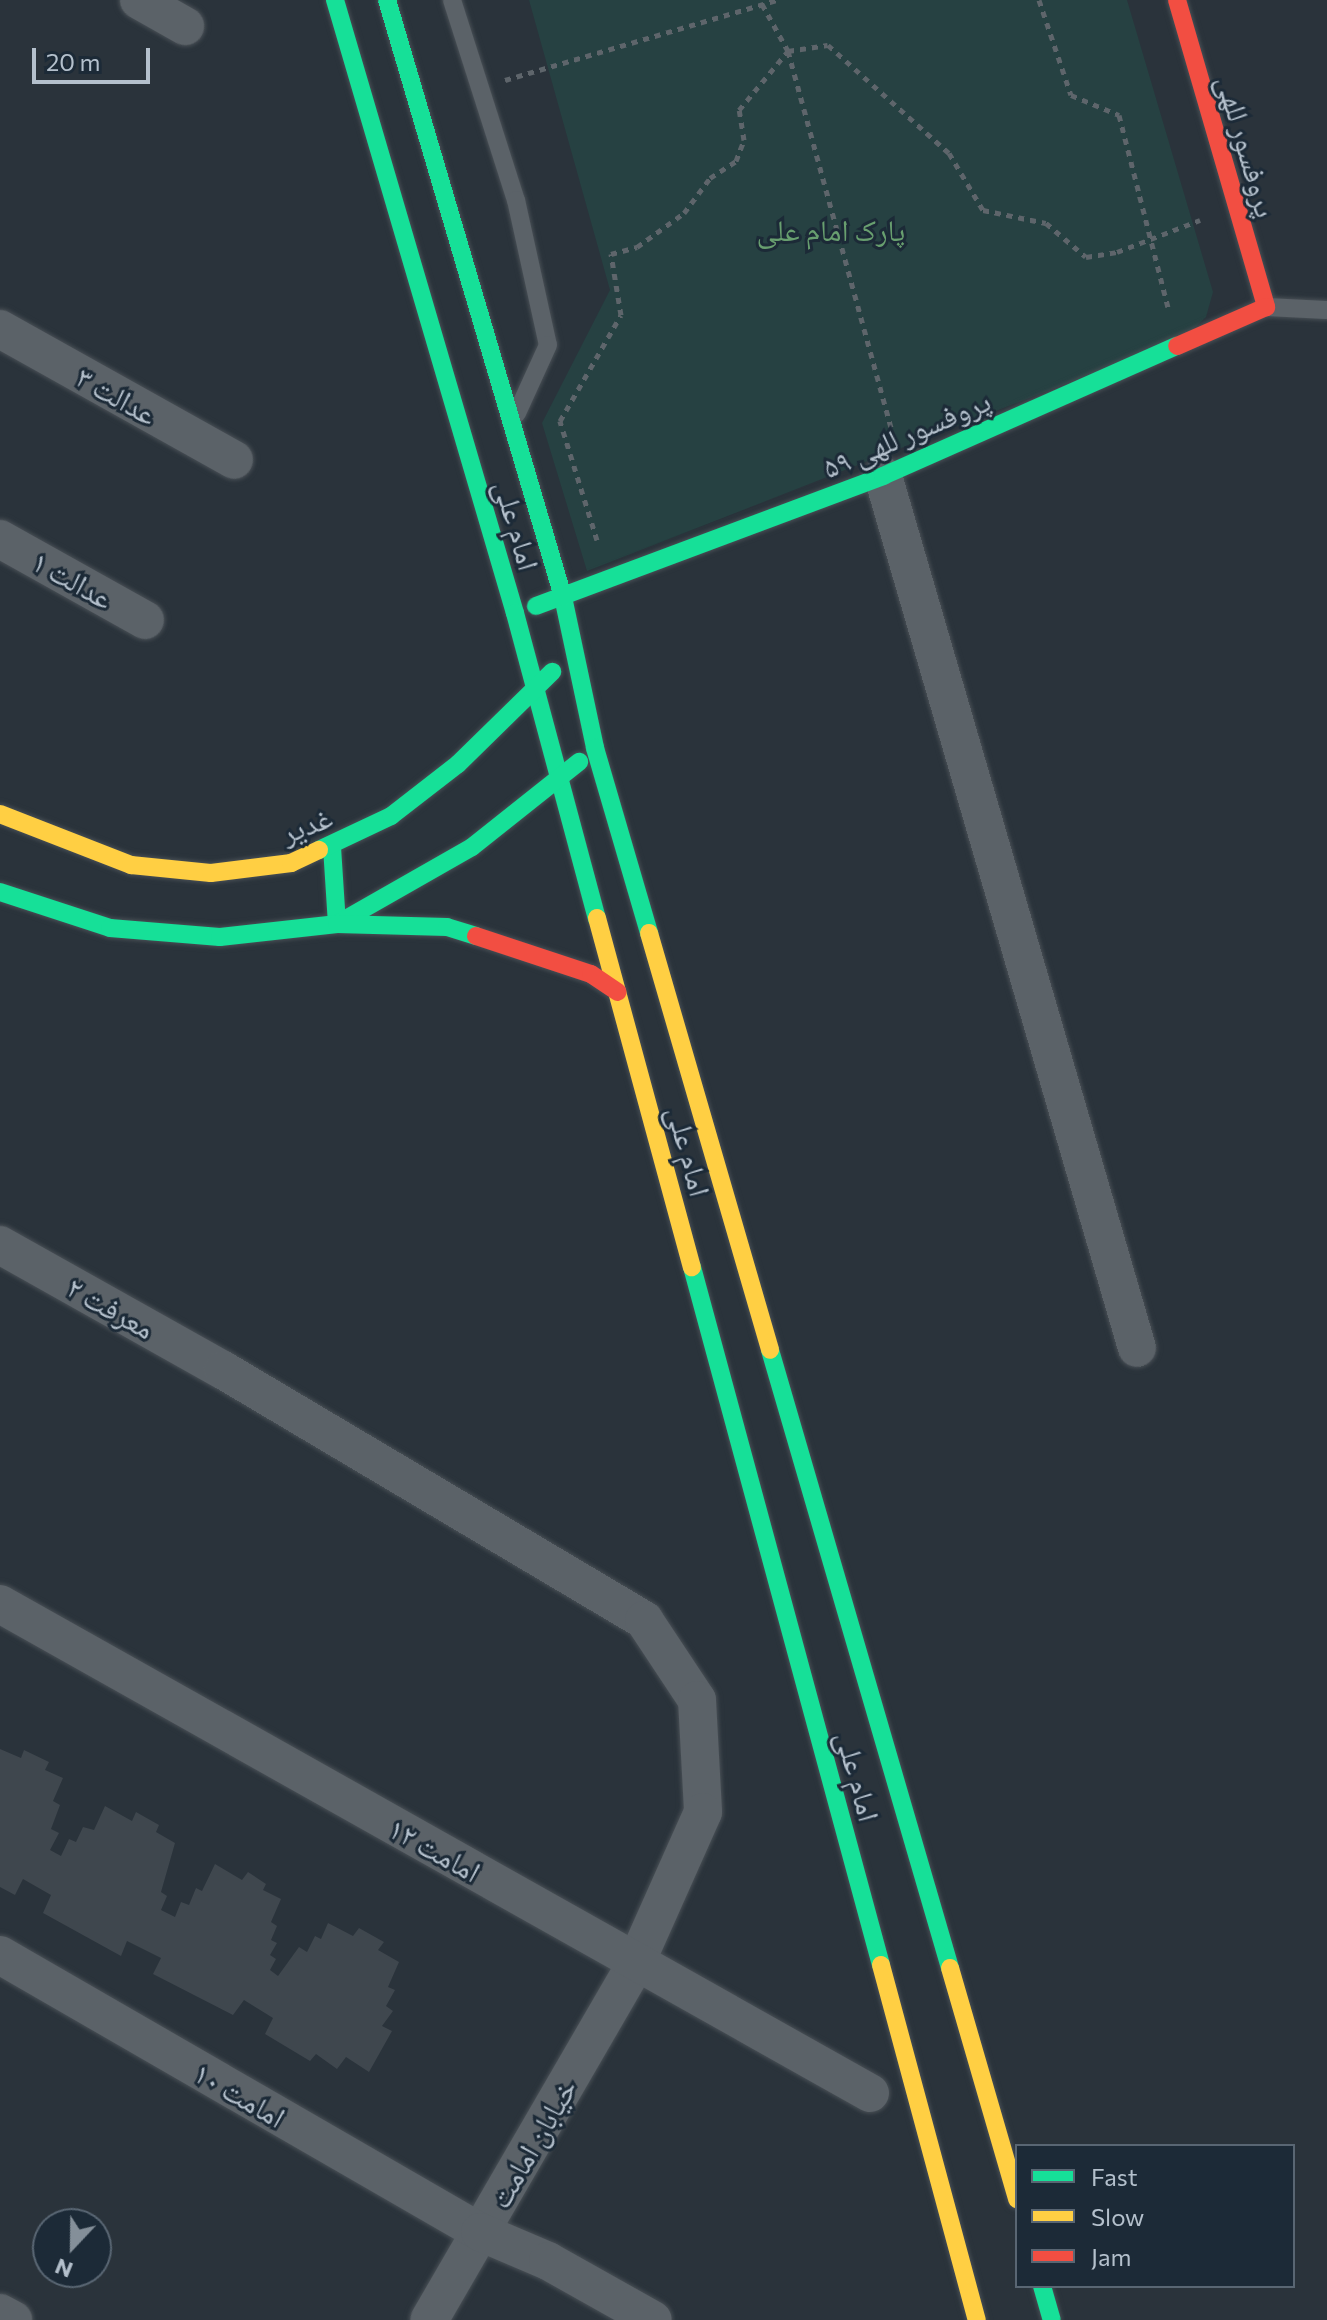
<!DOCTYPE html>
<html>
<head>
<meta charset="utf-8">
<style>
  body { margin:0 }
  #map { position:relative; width:1327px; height:2320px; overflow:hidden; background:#2a333b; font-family:Commissioner,"Noto Naskh Arabic",sans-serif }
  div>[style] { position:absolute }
  .green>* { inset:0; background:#264142 }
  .building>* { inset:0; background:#3f474e }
  .path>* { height:5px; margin-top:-2.5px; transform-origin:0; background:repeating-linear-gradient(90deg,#5e656b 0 6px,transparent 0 12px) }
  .roads { filter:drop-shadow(0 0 2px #484f55) drop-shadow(0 0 2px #484f55) }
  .lane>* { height:18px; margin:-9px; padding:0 9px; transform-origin:9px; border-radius:9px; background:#5b6268 }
  .street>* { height:38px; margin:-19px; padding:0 19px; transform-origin:19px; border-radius:19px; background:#5b6268 }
  .fast>* { height:18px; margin:-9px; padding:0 9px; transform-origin:9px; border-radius:9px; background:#16e098 }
  .slow>* { height:18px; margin:-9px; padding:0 9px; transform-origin:9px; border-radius:9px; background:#ffcf43 }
  .jam>* { height:18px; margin:-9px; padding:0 9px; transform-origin:9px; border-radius:9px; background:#f24e42 }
  span { translate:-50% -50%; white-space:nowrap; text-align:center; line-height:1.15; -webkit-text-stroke:6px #1c2a37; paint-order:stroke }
  .street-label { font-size:30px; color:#b4c0cc }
  .park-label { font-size:30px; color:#689f6f }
  .legend { position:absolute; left:1015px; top:2144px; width:280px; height:144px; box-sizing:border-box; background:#1c2a37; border:2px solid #596673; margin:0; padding:10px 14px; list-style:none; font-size:24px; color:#b4c0cc }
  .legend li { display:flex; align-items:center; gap:16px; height:40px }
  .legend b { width:40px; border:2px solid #596673 }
  .north { position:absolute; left:32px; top:2208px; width:80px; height:80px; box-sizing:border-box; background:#1c2a37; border:2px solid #596673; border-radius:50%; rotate:202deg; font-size:22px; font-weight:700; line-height:32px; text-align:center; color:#b4c0cc }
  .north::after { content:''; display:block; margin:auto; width:28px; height:36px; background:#848f99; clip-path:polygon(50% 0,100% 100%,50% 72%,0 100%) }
  .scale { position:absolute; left:32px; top:48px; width:118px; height:36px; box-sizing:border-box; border:4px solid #b4c0cc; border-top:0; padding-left:10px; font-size:24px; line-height:28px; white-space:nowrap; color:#b4c0cc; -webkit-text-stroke:6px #1c2a37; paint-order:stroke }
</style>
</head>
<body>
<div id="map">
  <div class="green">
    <div style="clip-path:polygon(529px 0,1127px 0,1213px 292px,1206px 317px,1185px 337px,587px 571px,542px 423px,610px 290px)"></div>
  </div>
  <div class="building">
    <div style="clip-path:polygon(0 1749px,21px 1758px,24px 1750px,49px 1762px,45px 1770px,63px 1778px,53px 1801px,60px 1805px,51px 1829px,59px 1833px,50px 1850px,61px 1856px,69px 1839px,76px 1842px,83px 1827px,94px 1830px,105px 1806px,132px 1821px,136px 1812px,159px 1825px,156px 1832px,175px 1843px,161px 1892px,167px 1896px,161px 1910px,175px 1917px,181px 1902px,189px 1905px,196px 1888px,202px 1891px,215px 1864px,242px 1880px,248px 1872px,266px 1884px,263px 1890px,281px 1899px,271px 1922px,277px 1926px,271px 1940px,277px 1943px,270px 1955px,276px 1959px,270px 1970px,278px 1976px,299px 1947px,307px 1952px,315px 1936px,321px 1939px,328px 1923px,353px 1936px,359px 1928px,384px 1942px,378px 1950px,399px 1962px,388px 1987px,395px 1990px,386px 2006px,393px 2011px,382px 2026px,392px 2031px,369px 2072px,346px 2057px,337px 2069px,316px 2054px,310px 2061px,265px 2034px,273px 2018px,244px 2000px,233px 2015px,153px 1974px,161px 1958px,127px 1941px,121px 1956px,43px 1913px,51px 1895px,23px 1879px,15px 1895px,0 1887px)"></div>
  </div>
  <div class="path">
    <div style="left:1039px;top:0;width:100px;rotate:71.4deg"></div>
    <div style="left:1071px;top:95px;width:52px;rotate:22.6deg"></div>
    <div style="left:1119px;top:115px;width:198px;rotate:75.7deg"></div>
    <div style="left:762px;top:4px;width:54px;rotate:61deg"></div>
    <div style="left:788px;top:51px;width:390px;rotate:74.7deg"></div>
    <div style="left:505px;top:80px;width:283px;rotate:-16.4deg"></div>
    <div style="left:597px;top:540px;width:125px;rotate:-107.3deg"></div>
    <div style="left:560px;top:421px;width:122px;rotate:-60.1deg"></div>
    <div style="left:621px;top:315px;width:62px;rotate:-99.3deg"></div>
    <div style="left:611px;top:254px;width:27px;rotate:-15deg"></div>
    <div style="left:637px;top:247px;width:58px;rotate:-35.9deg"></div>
    <div style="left:684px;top:213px;width:44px;rotate:-53.4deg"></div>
    <div style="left:710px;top:178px;width:31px;rotate:-33deg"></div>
    <div style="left:736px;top:161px;width:22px;rotate:-69deg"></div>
    <div style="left:744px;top:140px;width:30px;rotate:-99deg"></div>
    <div style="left:739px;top:110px;width:77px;rotate:-50.3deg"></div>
    <div style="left:788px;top:51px;width:40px;rotate:-8.5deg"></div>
    <div style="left:828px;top:45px;width:162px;rotate:41.8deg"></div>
    <div style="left:949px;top:153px;width:66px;rotate:59.2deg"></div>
    <div style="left:983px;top:210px;width:64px;rotate:11.7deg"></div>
    <div style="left:1046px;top:223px;width:52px;rotate:40.4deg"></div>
    <div style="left:1086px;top:257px;width:31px;rotate:-9deg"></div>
    <div style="left:1117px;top:252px;width:89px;rotate:-21.1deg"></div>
  </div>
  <div class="roads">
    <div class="lane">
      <div style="left:452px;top:0;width:210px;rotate:72.3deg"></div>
      <div style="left:516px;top:200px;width:148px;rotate:77.6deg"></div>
      <div style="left:548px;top:345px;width:75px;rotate:114.5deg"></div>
      <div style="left:1266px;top:307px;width:61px;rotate:2.8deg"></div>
    </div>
    <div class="street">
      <div style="left:139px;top:0;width:53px;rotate:29.5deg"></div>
      <div style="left:0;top:329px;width:268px;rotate:29.2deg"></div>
      <div style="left:883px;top:476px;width:908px;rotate:73.76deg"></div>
      <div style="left:0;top:539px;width:166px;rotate:29.2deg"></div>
      <div style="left:0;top:1245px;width:256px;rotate:29.3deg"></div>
      <div style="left:223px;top:1370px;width:490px;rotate:30.7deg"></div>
      <div style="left:644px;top:1620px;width:96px;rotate:56.5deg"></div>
      <div style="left:697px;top:1700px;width:112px;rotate:86.9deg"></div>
      <div style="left:703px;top:1812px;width:167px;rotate:114deg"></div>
      <div style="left:635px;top:1965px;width:410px;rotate:120.1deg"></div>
      <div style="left:0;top:1604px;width:998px;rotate:29.34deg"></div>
      <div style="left:0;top:1955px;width:554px;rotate:29.99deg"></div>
      <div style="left:480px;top:2232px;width:74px;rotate:23.1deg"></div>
      <div style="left:548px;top:2261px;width:120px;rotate:29.3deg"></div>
      <div style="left:0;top:2313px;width:15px;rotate:28deg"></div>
    </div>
    <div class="fast">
      <div style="left:335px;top:0;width:639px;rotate:73.64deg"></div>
      <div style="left:515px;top:613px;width:316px;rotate:75deg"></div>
      <div style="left:387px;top:0;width:622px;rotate:73.57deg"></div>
      <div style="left:563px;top:597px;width:154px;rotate:78deg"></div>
      <div style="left:595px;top:748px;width:193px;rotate:73.7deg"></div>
      <div style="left:536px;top:606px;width:371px;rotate:-20.5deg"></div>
      <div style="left:883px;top:476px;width:321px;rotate:-23.9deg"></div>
      <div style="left:332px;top:847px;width:77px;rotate:86.3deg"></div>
      <div style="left:337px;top:924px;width:155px;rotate:-29.7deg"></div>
      <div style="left:472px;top:847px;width:137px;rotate:-38.5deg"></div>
      <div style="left:319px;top:850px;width:80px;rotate:-25.3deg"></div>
      <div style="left:391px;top:816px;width:85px;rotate:-37.8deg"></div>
      <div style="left:458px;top:764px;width:132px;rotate:-44.4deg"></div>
      <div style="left:0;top:892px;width:116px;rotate:18.1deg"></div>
      <div style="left:110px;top:928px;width:110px;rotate:4.7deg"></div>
      <div style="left:220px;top:937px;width:118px;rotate:-6.3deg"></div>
      <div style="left:337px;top:924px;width:110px;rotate:1.6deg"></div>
      <div style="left:447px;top:927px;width:30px;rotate:17deg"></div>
      <div style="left:692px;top:1267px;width:723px;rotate:74.85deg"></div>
      <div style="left:770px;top:1350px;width:644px;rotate:73.76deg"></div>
      <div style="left:1042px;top:2286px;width:35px;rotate:74deg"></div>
    </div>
    <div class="slow">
      <div style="left:0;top:814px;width:141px;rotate:21.3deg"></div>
      <div style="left:131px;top:865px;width:80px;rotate:5.7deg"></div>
      <div style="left:211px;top:873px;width:81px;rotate:-7.1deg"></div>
      <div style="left:291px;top:863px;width:31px;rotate:-25deg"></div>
      <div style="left:597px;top:918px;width:362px;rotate:74.8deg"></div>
      <div style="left:649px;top:933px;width:434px;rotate:73.8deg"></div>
      <div style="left:881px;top:1965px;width:368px;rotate:74.9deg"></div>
      <div style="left:950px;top:1968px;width:241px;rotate:73.8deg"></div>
    </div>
    <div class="jam">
      <div style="left:1177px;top:0;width:320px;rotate:73.8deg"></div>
      <div style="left:1266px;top:307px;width:97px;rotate:156.3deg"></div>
      <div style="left:476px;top:936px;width:121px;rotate:18.3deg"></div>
      <div style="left:591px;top:974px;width:32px;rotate:34deg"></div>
    </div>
  </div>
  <div class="street-label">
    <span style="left:1248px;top:146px;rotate:74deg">پروفسور للهی</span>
    <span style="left:117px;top:395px;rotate:29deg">عدالت ۳</span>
    <span style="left:906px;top:433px;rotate:-23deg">پروفسور للهی ۵۹</span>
    <span style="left:518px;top:525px;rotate:74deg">امام علی</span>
    <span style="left:73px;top:579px;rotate:29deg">عدالت ۱</span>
    <span style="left:306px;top:824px;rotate:-21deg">غدیر</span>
    <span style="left:690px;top:1151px;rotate:75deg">امام علی</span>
    <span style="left:111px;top:1307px;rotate:29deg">معرفت ۲</span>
    <span style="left:859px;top:1776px;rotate:75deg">امام علی</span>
    <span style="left:435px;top:1849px;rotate:29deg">امامت ۱۲</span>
    <span style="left:240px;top:2094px;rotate:30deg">امامت ۱۰</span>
    <span style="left:532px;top:2143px;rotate:-60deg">خیابان امامت</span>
  </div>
  <div class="park-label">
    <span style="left:831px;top:229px">پارک امام علی</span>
  </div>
  <ul class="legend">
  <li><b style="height:10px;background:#16e098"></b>Fast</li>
  <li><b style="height:10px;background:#ffcf43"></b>Slow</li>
  <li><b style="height:10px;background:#f24e42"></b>Jam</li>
  </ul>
  <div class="north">N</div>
  <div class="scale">20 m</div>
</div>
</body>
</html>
